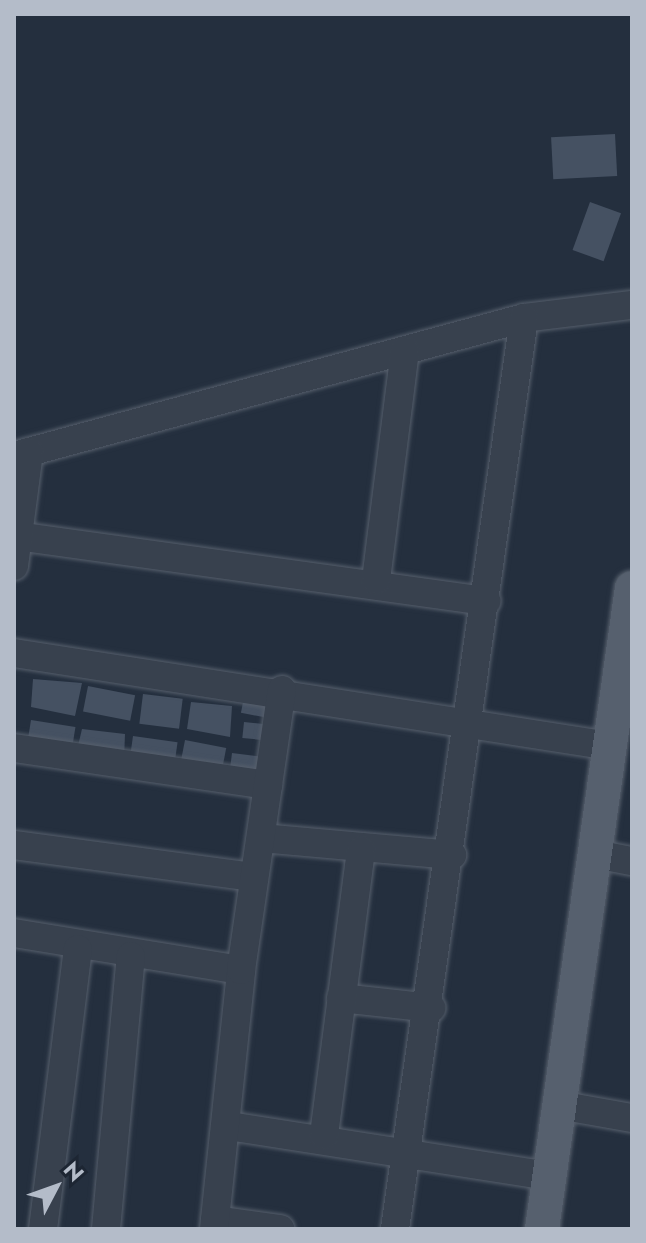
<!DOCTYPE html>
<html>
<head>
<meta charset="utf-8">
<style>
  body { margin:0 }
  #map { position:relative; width:646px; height:1243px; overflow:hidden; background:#242f3e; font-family:Jost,sans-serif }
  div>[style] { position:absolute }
  .building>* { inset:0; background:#455162; transform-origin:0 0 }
  .roads { filter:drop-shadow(0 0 2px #565f6c) drop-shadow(0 0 2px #565f6c) }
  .minor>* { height:28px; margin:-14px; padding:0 14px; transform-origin:14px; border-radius:14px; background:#38414e }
  .major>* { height:34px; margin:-17px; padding:0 17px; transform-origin:17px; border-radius:17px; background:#56606e }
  span { translate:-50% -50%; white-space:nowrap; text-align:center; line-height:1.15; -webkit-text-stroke:6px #1d2633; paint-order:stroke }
  .frame { position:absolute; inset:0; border:16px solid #b4bcc9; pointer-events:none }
  .north { position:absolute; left:16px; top:1147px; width:80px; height:80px; -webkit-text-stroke:6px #1d2633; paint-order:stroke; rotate:49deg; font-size:22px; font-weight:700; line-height:32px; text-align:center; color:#b4bcc9 }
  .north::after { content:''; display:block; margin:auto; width:28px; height:36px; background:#b4bcc9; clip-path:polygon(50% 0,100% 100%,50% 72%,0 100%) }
</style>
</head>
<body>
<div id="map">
  <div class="building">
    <div style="left:615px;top:134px;width:42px;height:64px;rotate:87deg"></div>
    <div style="left:590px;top:202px;width:33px;height:51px;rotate:20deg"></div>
    <div style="clip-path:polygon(33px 679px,82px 683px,75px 716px,31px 707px)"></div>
    <div style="left:88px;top:686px;width:48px;height:26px;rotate:11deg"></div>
    <div style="left:143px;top:694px;width:40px;height:30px;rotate:7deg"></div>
    <div style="left:244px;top:697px;width:31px;height:16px;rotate:11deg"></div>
    <div style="clip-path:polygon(191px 702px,232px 706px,230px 737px,187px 729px)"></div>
    <div style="left:31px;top:720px;width:45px;height:24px;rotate:9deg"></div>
    <div style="left:244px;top:722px;width:27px;height:16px;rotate:6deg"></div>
    <div style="clip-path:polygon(82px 729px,125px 734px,124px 759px,77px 750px)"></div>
    <div style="left:133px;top:736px;width:45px;height:22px;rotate:8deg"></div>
    <div style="left:185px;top:740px;width:42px;height:26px;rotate:11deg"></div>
    <div style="left:232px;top:753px;width:33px;height:21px;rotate:7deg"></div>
  </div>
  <div class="roads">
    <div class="minor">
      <div style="left:14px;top:456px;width:528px;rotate:-15.14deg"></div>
      <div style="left:524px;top:318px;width:109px;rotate:-6.9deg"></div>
      <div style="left:17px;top:536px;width:474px;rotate:7.9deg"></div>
      <div style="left:14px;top:566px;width:115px;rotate:-82.5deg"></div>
      <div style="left:376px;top:580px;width:231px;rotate:-82.8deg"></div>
      <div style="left:14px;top:653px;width:603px;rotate:8.87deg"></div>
      <div style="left:14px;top:748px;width:257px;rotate:8.3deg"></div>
      <div style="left:261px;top:838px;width:192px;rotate:5.1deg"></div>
      <div style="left:14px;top:845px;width:242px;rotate:7.6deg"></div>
      <div style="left:595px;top:854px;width:38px;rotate:11deg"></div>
      <div style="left:14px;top:933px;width:230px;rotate:9.3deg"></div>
      <div style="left:341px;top:998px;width:91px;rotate:6.3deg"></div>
      <div style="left:558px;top:1105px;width:75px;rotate:10deg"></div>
      <div style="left:229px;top:1126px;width:325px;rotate:8.9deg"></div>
      <div style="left:324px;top:1135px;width:287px;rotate:-82.6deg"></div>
      <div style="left:215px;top:1220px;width:66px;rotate:7.9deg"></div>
      <div style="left:43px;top:1229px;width:282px;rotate:-82.9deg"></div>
      <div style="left:106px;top:1229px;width:274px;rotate:-84.8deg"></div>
      <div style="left:214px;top:1229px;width:260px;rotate:-84deg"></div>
      <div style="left:241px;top:970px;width:283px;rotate:-81.7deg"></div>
      <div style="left:395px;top:1229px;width:920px;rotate:-81.94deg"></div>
    </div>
    <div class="major">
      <div style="left:542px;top:1229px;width:647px;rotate:-82.01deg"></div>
    </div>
  </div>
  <div class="frame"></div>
  <div class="north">N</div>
</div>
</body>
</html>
